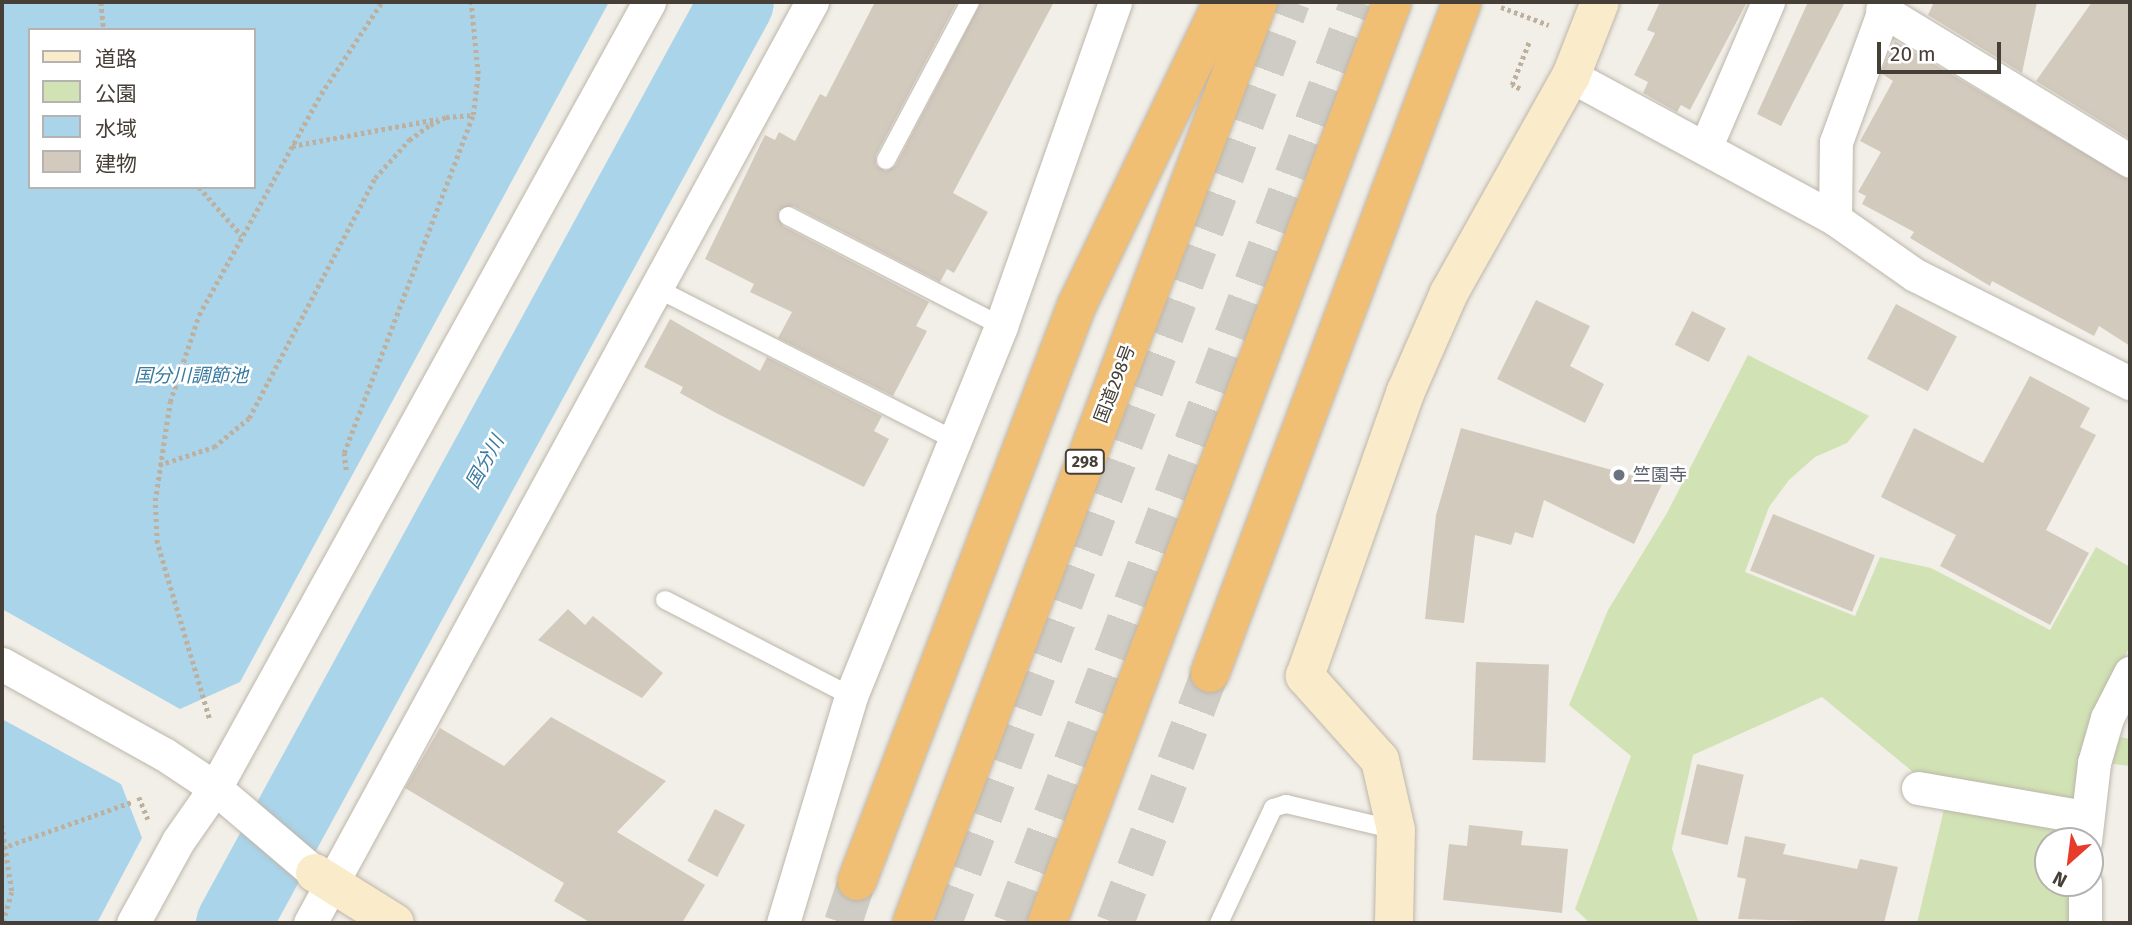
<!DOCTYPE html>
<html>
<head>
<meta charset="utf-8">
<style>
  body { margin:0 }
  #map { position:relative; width:2132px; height:925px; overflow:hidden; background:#f2efe8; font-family:"Fira Sans","Noto Sans JP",sans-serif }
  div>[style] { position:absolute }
  .green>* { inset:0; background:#d1e3b4 }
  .water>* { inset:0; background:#aad4ea }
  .river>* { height:75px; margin:-37.5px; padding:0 37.5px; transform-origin:37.5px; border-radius:37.5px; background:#aad4ea }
  .building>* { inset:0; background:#d3cabe; transform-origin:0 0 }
  .highway-tunnel>* { height:38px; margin-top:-19px; transform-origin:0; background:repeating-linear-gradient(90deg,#cfccc5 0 38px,transparent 0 57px) }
  .path>* { height:4.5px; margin-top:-2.25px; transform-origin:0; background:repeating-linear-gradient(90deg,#beb09e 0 3.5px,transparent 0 7px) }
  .roads { filter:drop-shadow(0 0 2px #bdb6ab) drop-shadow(0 0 2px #bdb6ab) }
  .lane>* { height:18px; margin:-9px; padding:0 9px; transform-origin:9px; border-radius:9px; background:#fff }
  .street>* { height:33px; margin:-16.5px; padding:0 16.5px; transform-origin:16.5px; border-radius:16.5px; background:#fff }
  .secondary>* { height:38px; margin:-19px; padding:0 19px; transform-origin:19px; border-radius:19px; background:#faebcb }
  .highway>* { height:38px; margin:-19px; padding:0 19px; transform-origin:19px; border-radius:19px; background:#f1bf74 }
  .dots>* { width:19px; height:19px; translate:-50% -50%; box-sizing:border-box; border:4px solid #fff; border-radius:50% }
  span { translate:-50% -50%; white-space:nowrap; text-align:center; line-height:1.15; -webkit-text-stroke:5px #fff; paint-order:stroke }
  .shield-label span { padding:2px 5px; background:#fff; border:2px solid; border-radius:5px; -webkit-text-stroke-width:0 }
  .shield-label { font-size:16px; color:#453f37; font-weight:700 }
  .street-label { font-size:18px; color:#453f37 }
  .worship-label { font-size:18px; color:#5b616d }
  .left { translate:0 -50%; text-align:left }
  .water-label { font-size:19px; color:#387aa0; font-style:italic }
  .frame { position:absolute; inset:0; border:4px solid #453f37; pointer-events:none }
  .legend { position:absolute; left:28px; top:28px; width:228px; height:161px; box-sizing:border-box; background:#fff; border:2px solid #b5b2af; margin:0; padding:9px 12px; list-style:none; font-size:21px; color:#453f37 }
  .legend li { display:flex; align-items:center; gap:14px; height:35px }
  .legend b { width:35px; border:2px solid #b5b2af }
  .north { position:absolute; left:2034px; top:827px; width:70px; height:70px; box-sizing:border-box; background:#fff; border:2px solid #b5b2af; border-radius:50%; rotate:208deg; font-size:19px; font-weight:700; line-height:28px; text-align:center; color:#453f37 }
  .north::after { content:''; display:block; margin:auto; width:24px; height:32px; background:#e73b2b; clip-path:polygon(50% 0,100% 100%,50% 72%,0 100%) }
  .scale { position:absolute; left:1877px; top:42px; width:124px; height:32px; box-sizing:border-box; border:4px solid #453f37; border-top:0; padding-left:9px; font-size:21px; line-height:24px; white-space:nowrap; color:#453f37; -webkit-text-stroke:5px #fff; paint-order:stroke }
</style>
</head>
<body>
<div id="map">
  <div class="green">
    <div style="clip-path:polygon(1748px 355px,1869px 416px,1847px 443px,1815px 457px,1789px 480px,1769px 507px,1745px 572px,1855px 616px,1880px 557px,1931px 568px,2050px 630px,2096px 547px,2130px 567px,2130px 646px,2098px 713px,2079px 804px,1919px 777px,1822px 697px,1693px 755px,1672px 849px,1699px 923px,1590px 923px,1575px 909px,1631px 756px,1569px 705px,1608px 610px,1667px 513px)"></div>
    <div style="clip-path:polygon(2115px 736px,2130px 739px,2130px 766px,2106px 763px)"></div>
    <div style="clip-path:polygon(1945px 805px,2073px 825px,2073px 841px,2048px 841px,2048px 883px,2074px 883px,2074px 923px,1917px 923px)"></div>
  </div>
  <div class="water">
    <div style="clip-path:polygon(evenodd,2px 2px,609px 2px,240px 682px,180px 709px,2px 609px,2px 2px,30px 30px,254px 30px,254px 187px,30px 187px,30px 30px)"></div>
    <div style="clip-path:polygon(2px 719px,121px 784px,142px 838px,97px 923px,2px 923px)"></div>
  </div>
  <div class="river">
    <div style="left:233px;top:923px;width:1049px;rotate:-61.36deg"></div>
  </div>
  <div class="building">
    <div style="clip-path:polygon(875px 2px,957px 2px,876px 155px,876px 165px,886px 171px,896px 165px,981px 2px,1054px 2px,953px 193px,988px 212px,954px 273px,947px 269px,940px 282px,793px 206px,778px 211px,783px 226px,929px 302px,916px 326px,927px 331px,893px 396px,778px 338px,792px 312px,750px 292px,754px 284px,705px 259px,765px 135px,775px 140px,779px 132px,795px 141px,820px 94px,826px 97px)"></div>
    <div style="clip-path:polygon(1660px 2px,1747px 2px,1690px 110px,1681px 105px,1677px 112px,1643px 93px,1648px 82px,1634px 75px,1655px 33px,1647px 30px)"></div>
    <div style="clip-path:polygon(1808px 2px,1845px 2px,1781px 126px,1757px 114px)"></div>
    <div style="clip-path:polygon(1934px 2px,2037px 2px,2022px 73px,1928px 15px)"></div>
    <div style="clip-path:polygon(2092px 2px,2130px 2px,2130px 139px,2036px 81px)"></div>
    <div style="clip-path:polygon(1895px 41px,2130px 180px,2130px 346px,2099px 326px,2094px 336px,1992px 281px,1990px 286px,1910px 238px,1914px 232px,1862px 204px,1866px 196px,1858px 192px,1881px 152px,1860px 141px,1893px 81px,1881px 73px)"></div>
    <div style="clip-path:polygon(1536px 300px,1590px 326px,1570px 366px,1604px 384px,1585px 423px,1497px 379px)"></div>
    <div style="left:1896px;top:304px;width:69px;height:62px;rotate:28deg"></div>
    <div style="left:1692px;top:311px;width:38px;height:38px;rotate:27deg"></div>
    <div style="clip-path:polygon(670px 319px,760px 371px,767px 357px,882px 416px,874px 431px,889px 439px,864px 487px,718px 414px,680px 393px,683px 387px,644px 367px)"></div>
    <div style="clip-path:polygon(2030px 376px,2090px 408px,2080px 427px,2096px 435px,2046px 530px,2089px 553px,2050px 625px,1940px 566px,1956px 535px,1881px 497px,1914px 428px,1983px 463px)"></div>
    <div style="clip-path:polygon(1461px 428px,1662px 484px,1634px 544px,1544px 500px,1533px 538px,1515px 532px,1511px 545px,1475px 535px,1464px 623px,1425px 619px,1436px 515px)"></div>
    <div style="left:1773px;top:514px;width:110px;height:61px;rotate:22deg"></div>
    <div style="clip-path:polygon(568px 609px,585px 625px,593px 616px,663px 673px,642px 698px,538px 640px)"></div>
    <div style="left:1476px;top:662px;width:73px;height:98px;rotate:2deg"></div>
    <div style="clip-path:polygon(551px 717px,666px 781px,617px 832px,705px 885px,682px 923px,591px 923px,554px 901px,564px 883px,405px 788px,440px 728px,504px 766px)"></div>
    <div style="left:1697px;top:764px;width:48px;height:72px;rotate:13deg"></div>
    <div style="left:715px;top:809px;width:34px;height:59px;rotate:28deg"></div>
    <div style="clip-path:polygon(1469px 825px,1523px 831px,1521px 845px,1568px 849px,1562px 913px,1443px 900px,1449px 844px,1467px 846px)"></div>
    <div style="clip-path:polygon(1745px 836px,1786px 844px,1783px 854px,1857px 869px,1860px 859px,1898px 867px,1884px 923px,1738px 919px,1746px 879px,1737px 877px)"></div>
  </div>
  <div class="highway-tunnel">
    <div style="left:843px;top:923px;width:44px;rotate:-71.6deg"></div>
    <div style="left:943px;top:923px;width:985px;rotate:-69.3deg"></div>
    <div style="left:1012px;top:923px;width:984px;rotate:-69.36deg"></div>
    <div style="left:1115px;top:923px;width:267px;rotate:-69.2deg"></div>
  </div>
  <div class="path">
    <div style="left:101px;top:2px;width:28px;rotate:84deg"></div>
    <div style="left:1501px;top:7px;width:51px;rotate:20.6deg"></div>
    <div style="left:1520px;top:89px;width:9px;rotate:-153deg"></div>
    <div style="left:1512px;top:85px;width:46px;rotate:-68.4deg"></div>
    <div style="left:292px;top:146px;width:148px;rotate:-10.5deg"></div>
    <div style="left:199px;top:187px;width:65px;rotate:48.7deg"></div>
    <div style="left:159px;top:465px;width:58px;rotate:-18.1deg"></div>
    <div style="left:214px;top:447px;width:45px;rotate:-39.6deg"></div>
    <div style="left:249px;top:418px;width:271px;rotate:-62.3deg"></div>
    <div style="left:375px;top:178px;width:51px;rotate:-48.2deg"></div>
    <div style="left:409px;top:140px;width:26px;rotate:-36deg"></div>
    <div style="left:430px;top:125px;width:18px;rotate:-27deg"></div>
    <div style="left:446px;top:117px;width:27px;rotate:-4deg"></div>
    <div style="left:346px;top:470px;width:17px;rotate:-97deg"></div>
    <div style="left:344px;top:453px;width:362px;rotate:-69.1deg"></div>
    <div style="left:473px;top:115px;width:41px;rotate:-83deg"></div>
    <div style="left:478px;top:74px;width:72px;rotate:-95.6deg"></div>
    <div style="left:209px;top:718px;width:183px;rotate:-106.5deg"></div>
    <div style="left:157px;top:543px;width:42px;rotate:-92.7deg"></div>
    <div style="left:155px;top:501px;width:100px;rotate:-81.4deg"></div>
    <div style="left:170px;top:402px;width:92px;rotate:-71.6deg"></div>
    <div style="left:199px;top:315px;width:252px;rotate:-61.1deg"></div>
    <div style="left:321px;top:94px;width:110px;rotate:-56.5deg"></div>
    <div style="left:139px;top:797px;width:24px;rotate:68deg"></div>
    <div style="left:2px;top:825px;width:68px;rotate:81.5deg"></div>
    <div style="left:12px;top:892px;width:32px;rotate:106deg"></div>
    <div style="left:2px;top:848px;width:138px;rotate:-19.5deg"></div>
  </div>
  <div class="roads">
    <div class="lane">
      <div style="left:886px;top:160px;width:179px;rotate:-62deg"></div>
      <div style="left:788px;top:216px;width:240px;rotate:27.3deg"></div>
      <div style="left:656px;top:288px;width:335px;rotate:27deg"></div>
      <div style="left:665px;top:600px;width:209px;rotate:27.3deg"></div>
      <div style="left:1219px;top:923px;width:127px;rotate:-64.8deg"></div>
      <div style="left:1273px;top:808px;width:14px;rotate:-17deg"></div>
      <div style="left:1286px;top:804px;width:113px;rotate:13.3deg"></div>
    </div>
    <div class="street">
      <div style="left:1882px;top:10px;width:290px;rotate:31.3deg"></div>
      <div style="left:1571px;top:76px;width:300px;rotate:28.4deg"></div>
      <div style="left:1835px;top:219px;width:98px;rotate:35deg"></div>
      <div style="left:1915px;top:275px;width:241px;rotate:26.7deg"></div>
      <div style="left:1706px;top:146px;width:157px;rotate:-66.7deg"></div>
      <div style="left:1835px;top:219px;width:77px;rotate:-89.3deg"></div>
      <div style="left:1836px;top:142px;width:149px;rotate:-70deg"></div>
      <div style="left:2px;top:664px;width:185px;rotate:29.1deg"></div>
      <div style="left:164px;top:754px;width:61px;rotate:33.7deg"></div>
      <div style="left:215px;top:788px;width:131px;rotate:40.4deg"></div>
      <div style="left:1918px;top:788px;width:169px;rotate:9.9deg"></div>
      <div style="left:2085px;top:841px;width:79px;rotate:-83.4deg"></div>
      <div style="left:2094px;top:763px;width:47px;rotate:-73.9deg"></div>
      <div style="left:2107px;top:718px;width:51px;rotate:-62.9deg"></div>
      <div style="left:2085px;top:883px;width:40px;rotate:90deg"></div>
      <div style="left:133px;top:923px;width:94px;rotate:-61.2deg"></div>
      <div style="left:178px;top:841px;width:65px;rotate:-55.1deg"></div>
      <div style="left:215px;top:788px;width:898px;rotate:-61.09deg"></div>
      <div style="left:310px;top:923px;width:1049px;rotate:-61.41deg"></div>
      <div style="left:783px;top:923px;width:237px;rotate:-73.3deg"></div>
      <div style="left:851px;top:696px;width:399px;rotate:-67.9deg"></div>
      <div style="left:1001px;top:326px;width:343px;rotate:-70.6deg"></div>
    </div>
    <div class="secondary">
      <div style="left:315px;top:873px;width:94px;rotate:32deg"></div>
      <div style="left:1394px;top:923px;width:93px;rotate:-88.8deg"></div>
      <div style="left:1396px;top:830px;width:72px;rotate:-102.9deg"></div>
      <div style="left:1380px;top:760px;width:113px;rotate:-131.8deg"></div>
      <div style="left:1305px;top:676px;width:302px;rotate:-70.5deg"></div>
      <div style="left:1406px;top:391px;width:107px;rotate:-66.3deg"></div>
      <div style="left:1449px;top:293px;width:249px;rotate:-60.7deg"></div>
      <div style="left:1571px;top:76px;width:79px;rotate:-68.6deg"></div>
    </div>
    <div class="highway">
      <div style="left:1210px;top:673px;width:717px;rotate:-69.42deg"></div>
      <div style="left:857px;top:881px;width:617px;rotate:-69.1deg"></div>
      <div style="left:1077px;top:305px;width:336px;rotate:-64.3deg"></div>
      <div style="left:912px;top:923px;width:984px;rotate:-69.41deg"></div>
      <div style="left:1047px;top:923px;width:983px;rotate:-69.46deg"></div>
    </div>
  </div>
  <div class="dots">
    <div style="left:1619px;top:475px;background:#6b7280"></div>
  </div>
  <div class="shield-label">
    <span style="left:1085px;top:462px">298</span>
  </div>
  <div class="street-label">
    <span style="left:1115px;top:384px;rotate:-69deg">国道298号</span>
  </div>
  <div class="worship-label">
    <span class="left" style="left:1633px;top:475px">竺園寺</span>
  </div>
  <div class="water-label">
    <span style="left:191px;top:376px">国分川調節池</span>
    <span style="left:485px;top:462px;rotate:-61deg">国分川</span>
  </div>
  <div class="frame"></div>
  <ul class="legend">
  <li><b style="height:9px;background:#faebcb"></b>道路</li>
  <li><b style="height:19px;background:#d1e3b4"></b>公園</li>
  <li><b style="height:19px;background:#aad4ea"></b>水域</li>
  <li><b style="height:19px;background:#d3cabe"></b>建物</li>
  </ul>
  <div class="north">N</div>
  <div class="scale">20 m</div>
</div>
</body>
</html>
